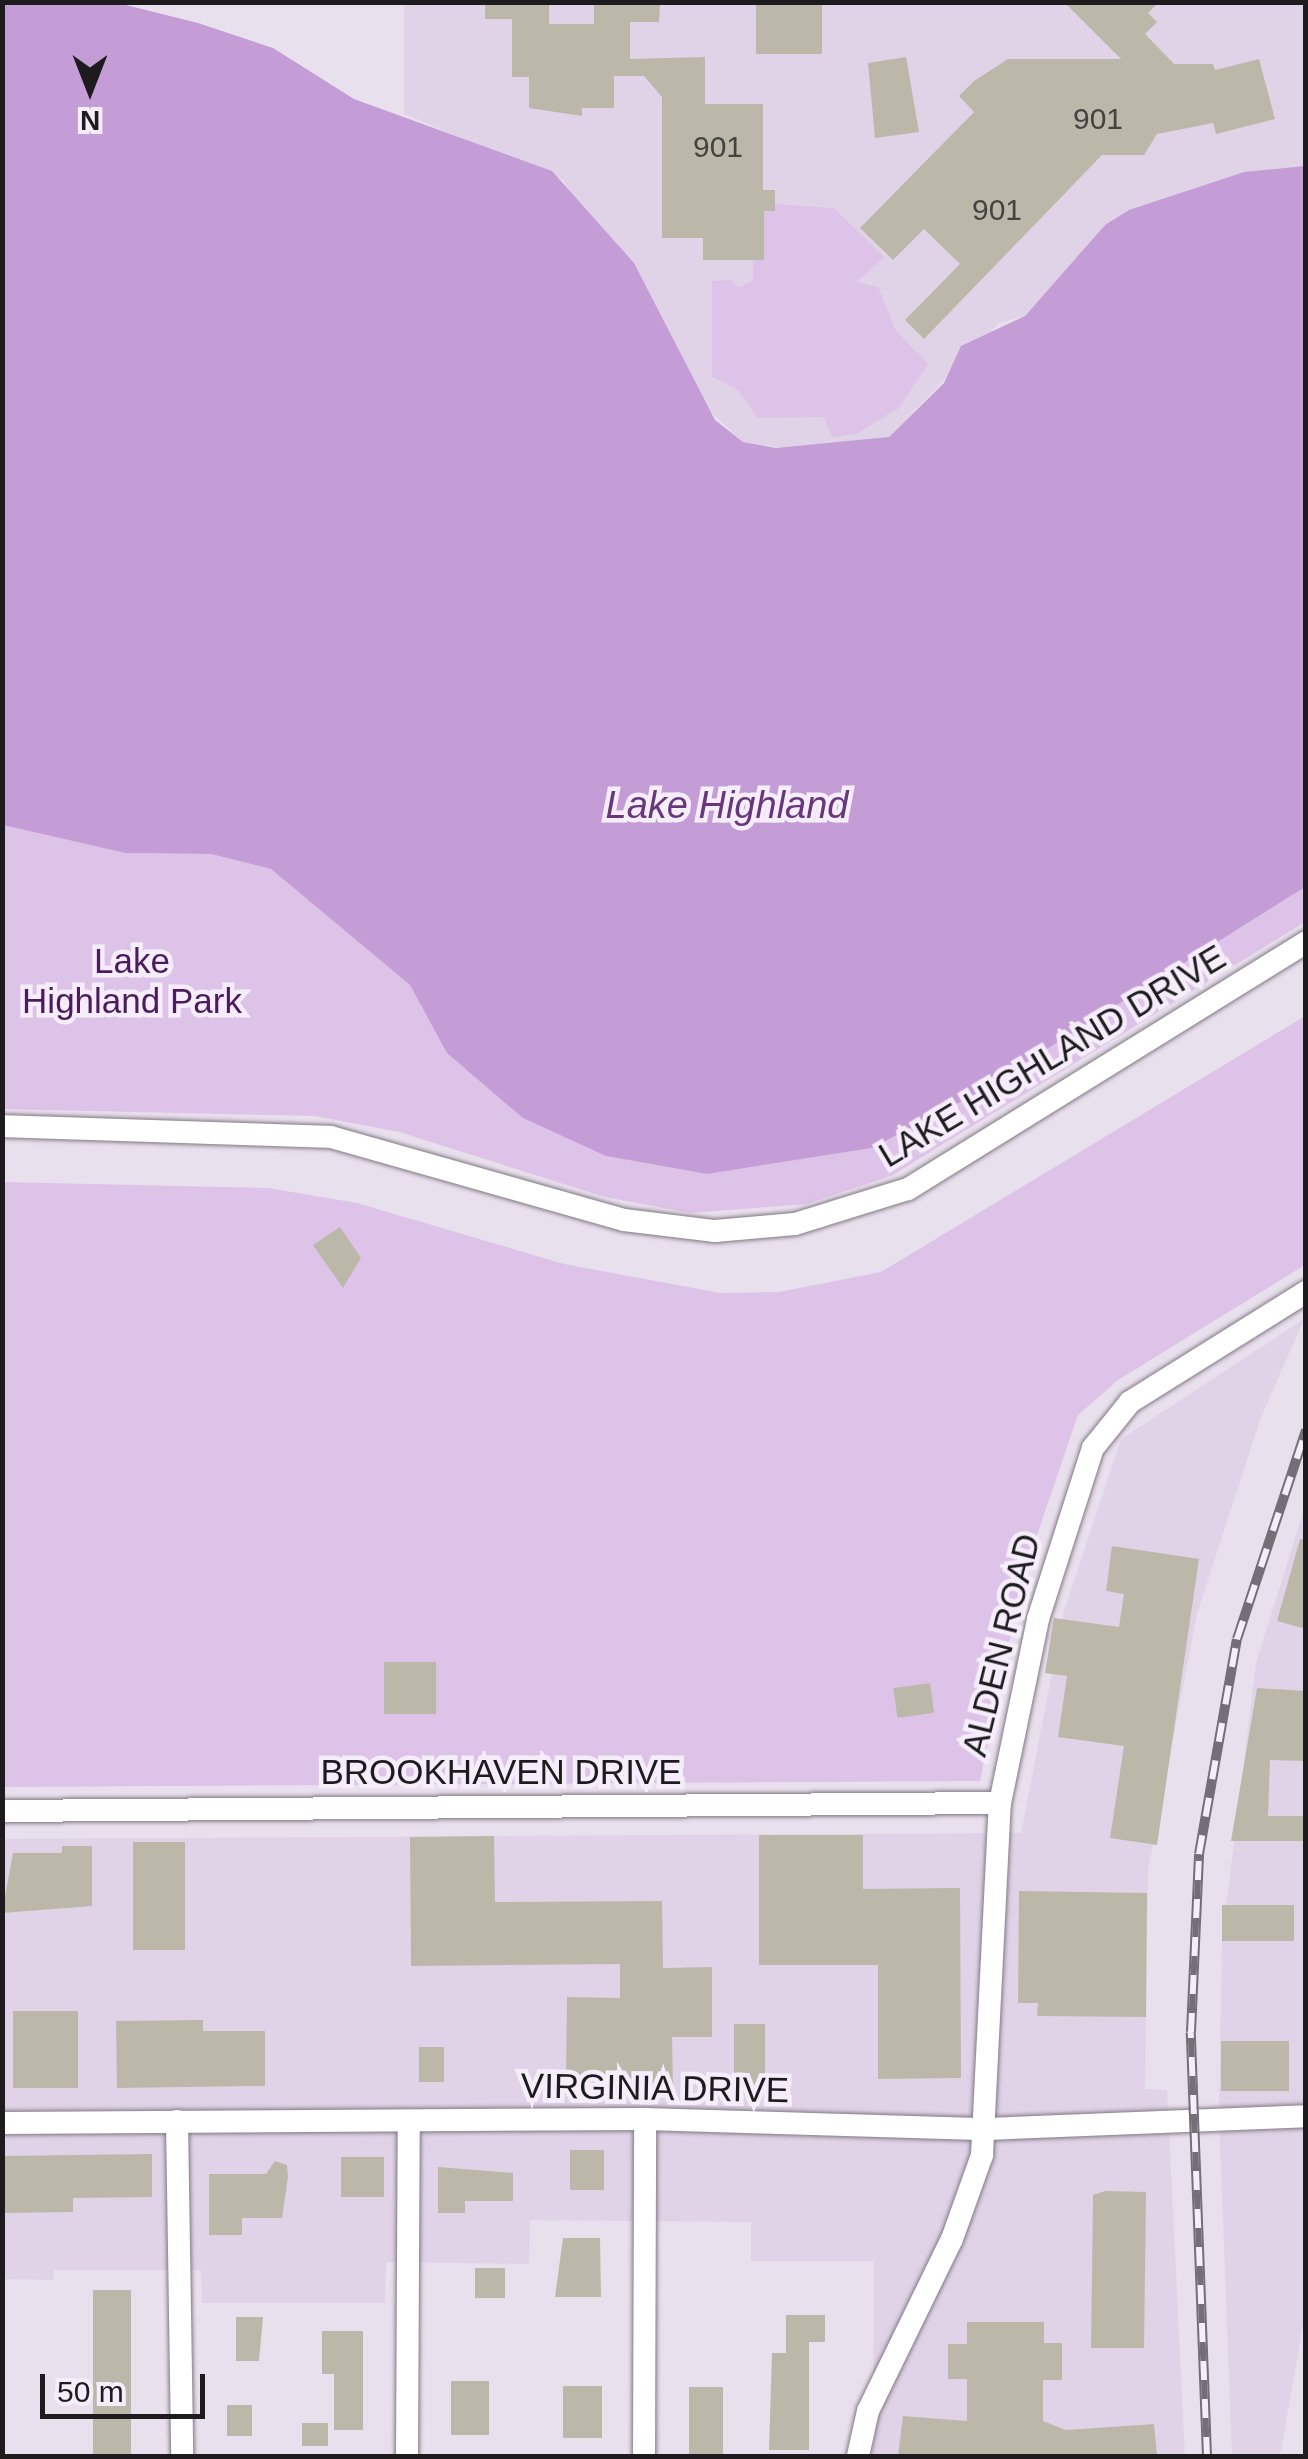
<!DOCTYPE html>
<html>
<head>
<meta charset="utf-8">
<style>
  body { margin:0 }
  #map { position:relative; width:1308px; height:2459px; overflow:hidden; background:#e9e0ed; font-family:Helvetica,sans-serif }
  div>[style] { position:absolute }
  .built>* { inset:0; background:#e0d3e7 }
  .green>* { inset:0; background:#dcc3e7 }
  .water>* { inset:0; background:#c49dd6 }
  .building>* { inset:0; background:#bbb8aa; transform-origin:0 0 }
  .roads { filter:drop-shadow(0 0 2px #827985) drop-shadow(0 0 2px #827985) }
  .minor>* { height:22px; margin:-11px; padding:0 11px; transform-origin:11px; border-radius:11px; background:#fff }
  .rail>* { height:10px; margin-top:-5px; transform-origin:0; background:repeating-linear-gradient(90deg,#f6edfb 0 19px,#746e76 0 38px); box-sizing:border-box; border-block:2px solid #746e76 }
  span { translate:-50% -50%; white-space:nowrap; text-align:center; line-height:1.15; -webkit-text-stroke:9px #f6edfb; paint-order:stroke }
  .number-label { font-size:30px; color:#454242 }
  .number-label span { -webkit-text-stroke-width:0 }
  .park-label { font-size:35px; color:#4c1b5e }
  .street-label { font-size:35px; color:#1e1b1f }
  .water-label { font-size:38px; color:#68377b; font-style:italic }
  .frame { position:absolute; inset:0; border:5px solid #1e1b1f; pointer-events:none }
  .north { position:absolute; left:40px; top:40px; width:100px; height:100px; -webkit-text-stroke:8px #f6edfb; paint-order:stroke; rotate:180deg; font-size:28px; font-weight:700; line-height:40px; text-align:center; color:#1e1b1f }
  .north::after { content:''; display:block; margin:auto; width:35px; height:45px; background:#1e1b1f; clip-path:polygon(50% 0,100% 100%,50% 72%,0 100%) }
  .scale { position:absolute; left:40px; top:2374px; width:165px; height:45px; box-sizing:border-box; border:5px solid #1e1b1f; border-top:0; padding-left:12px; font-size:30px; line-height:35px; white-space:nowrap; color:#1e1b1f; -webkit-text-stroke:8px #f6edfb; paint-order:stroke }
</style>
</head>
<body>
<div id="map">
  <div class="built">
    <div style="clip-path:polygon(404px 3px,1305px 3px,1305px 166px,1193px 190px,1105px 225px,1025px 316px,999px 323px,889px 437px,807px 451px,743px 442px,701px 403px,563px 180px,404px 114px)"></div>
    <div style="clip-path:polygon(1304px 1319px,1260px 1420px,1197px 1614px,1148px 1870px,1145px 2089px,1167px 2090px,1185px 2456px,873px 2456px,874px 2261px,751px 2261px,751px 2222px,530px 2220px,529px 2264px,386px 2262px,385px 2303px,202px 2303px,201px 2270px,54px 2270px,53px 2280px,3px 2279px,3px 1839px,1021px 1833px,1064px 1611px,1121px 1439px)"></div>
    <div style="clip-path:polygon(1305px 1506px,1305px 2314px,1280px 2456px,1232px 2456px,1219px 2116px,1222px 1940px,1256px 1663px)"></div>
  </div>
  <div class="green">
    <div style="clip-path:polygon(775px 204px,834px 208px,884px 257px,857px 282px,878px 287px,896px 331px,928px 364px,899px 408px,856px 434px,832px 437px,824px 417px,757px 418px,739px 391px,712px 376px,712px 281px,732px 280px,738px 288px,753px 281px,753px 260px,764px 259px,764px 211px)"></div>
    <div style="clip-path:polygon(3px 825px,125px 853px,211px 854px,271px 869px,410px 985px,447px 1052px,606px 1156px,707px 1174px,872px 1148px,972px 1096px,1305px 887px,1305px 922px,891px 1176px,807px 1204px,690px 1213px,605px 1197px,399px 1132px,315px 1116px,3px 1109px)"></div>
    <div style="clip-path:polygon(1305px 1016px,1305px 1265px,1118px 1380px,1078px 1415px,1024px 1573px,980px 1781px,3px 1787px,3px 1182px,268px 1188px,357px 1203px,564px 1264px,720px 1293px,779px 1292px,881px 1272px)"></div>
  </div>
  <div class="water">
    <div style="clip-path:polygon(3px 2px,118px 3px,198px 23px,273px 48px,354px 99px,552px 171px,634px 263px,715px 420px,743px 442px,776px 448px,889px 437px,944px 383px,961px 346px,1025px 316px,1105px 225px,1129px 210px,1244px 172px,1305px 166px,1305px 887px,972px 1096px,872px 1148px,707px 1174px,606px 1156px,523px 1118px,447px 1053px,410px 985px,271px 869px,211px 854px,125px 853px,3px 825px)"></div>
  </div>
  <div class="building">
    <div style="clip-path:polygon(485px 2px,549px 2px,549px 24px,594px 24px,594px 2px,660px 2px,659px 22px,630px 22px,630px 59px,705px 57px,705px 104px,763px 104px,763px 190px,775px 190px,775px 211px,764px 211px,764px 260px,703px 260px,703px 238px,662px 238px,662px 97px,644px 76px,614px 76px,614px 108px,582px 108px,582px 116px,529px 108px,529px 77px,512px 77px,512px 19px,485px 19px)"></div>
    <div style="left:756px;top:2px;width:66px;height:52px"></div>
    <div style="clip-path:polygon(1064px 2px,1159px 2px,1148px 13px,1157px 22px,1145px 34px,1174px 64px,1213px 64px,1215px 70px,1259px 59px,1275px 119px,1216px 134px,1213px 123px,1157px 134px,1144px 155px,1102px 155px,924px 339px,905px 320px,960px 264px,924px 229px,893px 260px,860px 228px,974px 112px,959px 96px,974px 81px,1008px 59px,1121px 59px)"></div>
    <div style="clip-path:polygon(906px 57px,919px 132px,875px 138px,868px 63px)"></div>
    <div style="clip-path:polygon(340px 1227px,361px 1258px,343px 1288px,313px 1245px)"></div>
    <div style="clip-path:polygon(1300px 1539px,1306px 1540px,1306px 1629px,1277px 1621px)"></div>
    <div style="clip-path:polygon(1112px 1546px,1199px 1559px,1157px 1845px,1110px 1838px,1124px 1746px,1058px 1737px,1067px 1676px,1045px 1673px,1054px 1618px,1119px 1627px,1124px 1594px,1106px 1591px)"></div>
    <div style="left:384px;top:1662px;width:52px;height:52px"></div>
    <div style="left:930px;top:1683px;width:30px;height:37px;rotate:82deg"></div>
    <div style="clip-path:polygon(1257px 1688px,1306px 1691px,1306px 1761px,1270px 1760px,1268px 1816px,1306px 1816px,1306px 1841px,1231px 1841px)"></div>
    <div style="clip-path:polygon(759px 1835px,863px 1835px,863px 1889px,960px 1888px,961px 2078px,878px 2079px,878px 1965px,759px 1965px)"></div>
    <div style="clip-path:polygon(494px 1836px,495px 1902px,662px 1901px,663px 1968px,712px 1967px,712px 2037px,672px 2037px,673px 2086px,566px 2084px,567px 1997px,620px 1998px,620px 1964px,411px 1966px,410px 1837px)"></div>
    <div style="left:133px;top:1842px;width:52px;height:108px"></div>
    <div style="clip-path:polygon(62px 1846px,92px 1846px,92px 1906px,2px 1913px,13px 1853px,62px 1853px)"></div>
    <div style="clip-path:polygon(1019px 1891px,1147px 1893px,1146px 2017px,1037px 2016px,1038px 2003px,1018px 2003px)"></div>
    <div style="left:1222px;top:1905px;width:72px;height:36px"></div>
    <div style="left:78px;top:2011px;width:77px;height:65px;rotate:90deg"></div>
    <div style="clip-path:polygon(203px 2020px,203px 2031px,265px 2031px,265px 2086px,117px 2088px,116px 2021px)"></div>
    <div style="left:734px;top:2024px;width:31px;height:71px"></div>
    <div style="left:1221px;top:2041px;width:68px;height:50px"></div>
    <div style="left:419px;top:2047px;width:25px;height:35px"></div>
    <div style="left:570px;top:2150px;width:34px;height:40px"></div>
    <div style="clip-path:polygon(152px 2154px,152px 2197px,73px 2198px,73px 2212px,2px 2213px,2px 2156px)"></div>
    <div style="left:341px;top:2157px;width:43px;height:40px"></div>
    <div style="clip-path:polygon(275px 2161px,287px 2165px,288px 2177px,282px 2218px,242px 2218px,242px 2235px,209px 2235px,209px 2174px,266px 2174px)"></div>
    <div style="clip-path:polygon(438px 2167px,513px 2173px,513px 2201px,465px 2201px,465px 2213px,438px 2213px)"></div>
    <div style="clip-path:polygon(1105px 2191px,1146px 2192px,1144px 2348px,1091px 2348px,1093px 2195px)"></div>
    <div style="clip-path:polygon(563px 2238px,600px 2238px,601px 2297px,555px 2297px)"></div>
    <div style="left:475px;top:2268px;width:30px;height:30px"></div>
    <div style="left:93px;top:2290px;width:38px;height:166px"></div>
    <div style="clip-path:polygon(786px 2315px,825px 2315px,825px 2342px,809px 2342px,809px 2450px,769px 2450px,772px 2353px,786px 2353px)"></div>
    <div style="clip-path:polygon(236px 2317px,263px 2317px,259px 2361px,236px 2361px)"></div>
    <div style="clip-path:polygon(967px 2322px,1044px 2322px,1044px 2343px,1062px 2343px,1062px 2380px,1043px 2380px,1043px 2421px,1066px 2430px,1154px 2424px,1157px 2456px,898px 2456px,903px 2416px,967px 2421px,967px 2379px,948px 2379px,948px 2344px,967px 2344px)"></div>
    <div style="clip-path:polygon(322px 2331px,363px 2331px,363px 2430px,334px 2430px,334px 2374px,322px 2374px)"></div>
    <div style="left:451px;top:2381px;width:38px;height:54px"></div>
    <div style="left:563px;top:2386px;width:39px;height:52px"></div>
    <div style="left:689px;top:2387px;width:34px;height:69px"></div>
    <div style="left:227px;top:2405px;width:25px;height:31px"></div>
    <div style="left:302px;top:2423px;width:26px;height:23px"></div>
  </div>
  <div class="roads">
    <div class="minor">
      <div style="left:2px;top:1126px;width:329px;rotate:1.9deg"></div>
      <div style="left:331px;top:1137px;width:305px;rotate:15.8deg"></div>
      <div style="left:624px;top:1220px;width:92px;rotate:6.9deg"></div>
      <div style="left:715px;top:1231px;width:80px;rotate:-5deg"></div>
      <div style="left:795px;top:1224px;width:118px;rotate:-17.2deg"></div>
      <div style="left:908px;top:1189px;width:468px;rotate:-31.8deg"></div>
      <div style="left:2px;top:1811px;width:998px;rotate:-0.46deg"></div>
      <div style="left:177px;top:2121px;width:335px;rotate:89.1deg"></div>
      <div style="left:2px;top:2123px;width:643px;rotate:-0.36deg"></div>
      <div style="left:645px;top:2119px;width:342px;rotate:1.7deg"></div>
      <div style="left:987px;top:2129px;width:319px;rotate:-2.3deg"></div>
      <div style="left:407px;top:2456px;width:335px;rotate:-89.7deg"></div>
      <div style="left:644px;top:2456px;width:337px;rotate:-89.8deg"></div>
      <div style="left:858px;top:2456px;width:46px;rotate:-77.5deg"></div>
      <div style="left:868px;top:2411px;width:191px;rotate:-64deg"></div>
      <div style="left:952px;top:2239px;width:89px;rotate:-70.3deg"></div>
      <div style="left:982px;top:2155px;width:352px;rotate:-87.1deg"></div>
      <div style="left:1000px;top:1803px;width:188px;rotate:-78.3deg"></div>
      <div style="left:1038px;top:1619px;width:180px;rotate:-72.2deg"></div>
      <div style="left:1093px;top:1448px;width:59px;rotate:-51.2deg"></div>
      <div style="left:1130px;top:1402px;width:208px;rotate:-32deg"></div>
    </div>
  </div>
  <div class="rail">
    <div style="left:1207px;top:2456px;width:424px;rotate:-92.2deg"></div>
    <div style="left:1191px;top:2032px;width:178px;rotate:-87.4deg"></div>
    <div style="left:1199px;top:1854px;width:218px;rotate:-80deg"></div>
    <div style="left:1237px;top:1639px;width:220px;rotate:-71.7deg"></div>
  </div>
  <div class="number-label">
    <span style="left:1098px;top:119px">901</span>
    <span style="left:718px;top:147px">901</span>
    <span style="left:997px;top:210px">901</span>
  </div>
  <div class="park-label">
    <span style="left:132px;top:981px">Lake<br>Highland Park</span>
  </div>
  <div class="street-label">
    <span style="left:1052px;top:1056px;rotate:-31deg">LAKE HIGHLAND DRIVE</span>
    <span style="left:1001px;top:1645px;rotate:-76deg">ALDEN ROAD</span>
    <span style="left:501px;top:1772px">BROOKHAVEN DRIVE</span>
    <span style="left:655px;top:2088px;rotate:1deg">VIRGINIA DRIVE</span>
  </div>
  <div class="water-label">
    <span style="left:727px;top:806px">Lake Highland</span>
  </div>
  <div class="frame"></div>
  <div class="north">N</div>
  <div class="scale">50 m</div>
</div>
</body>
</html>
